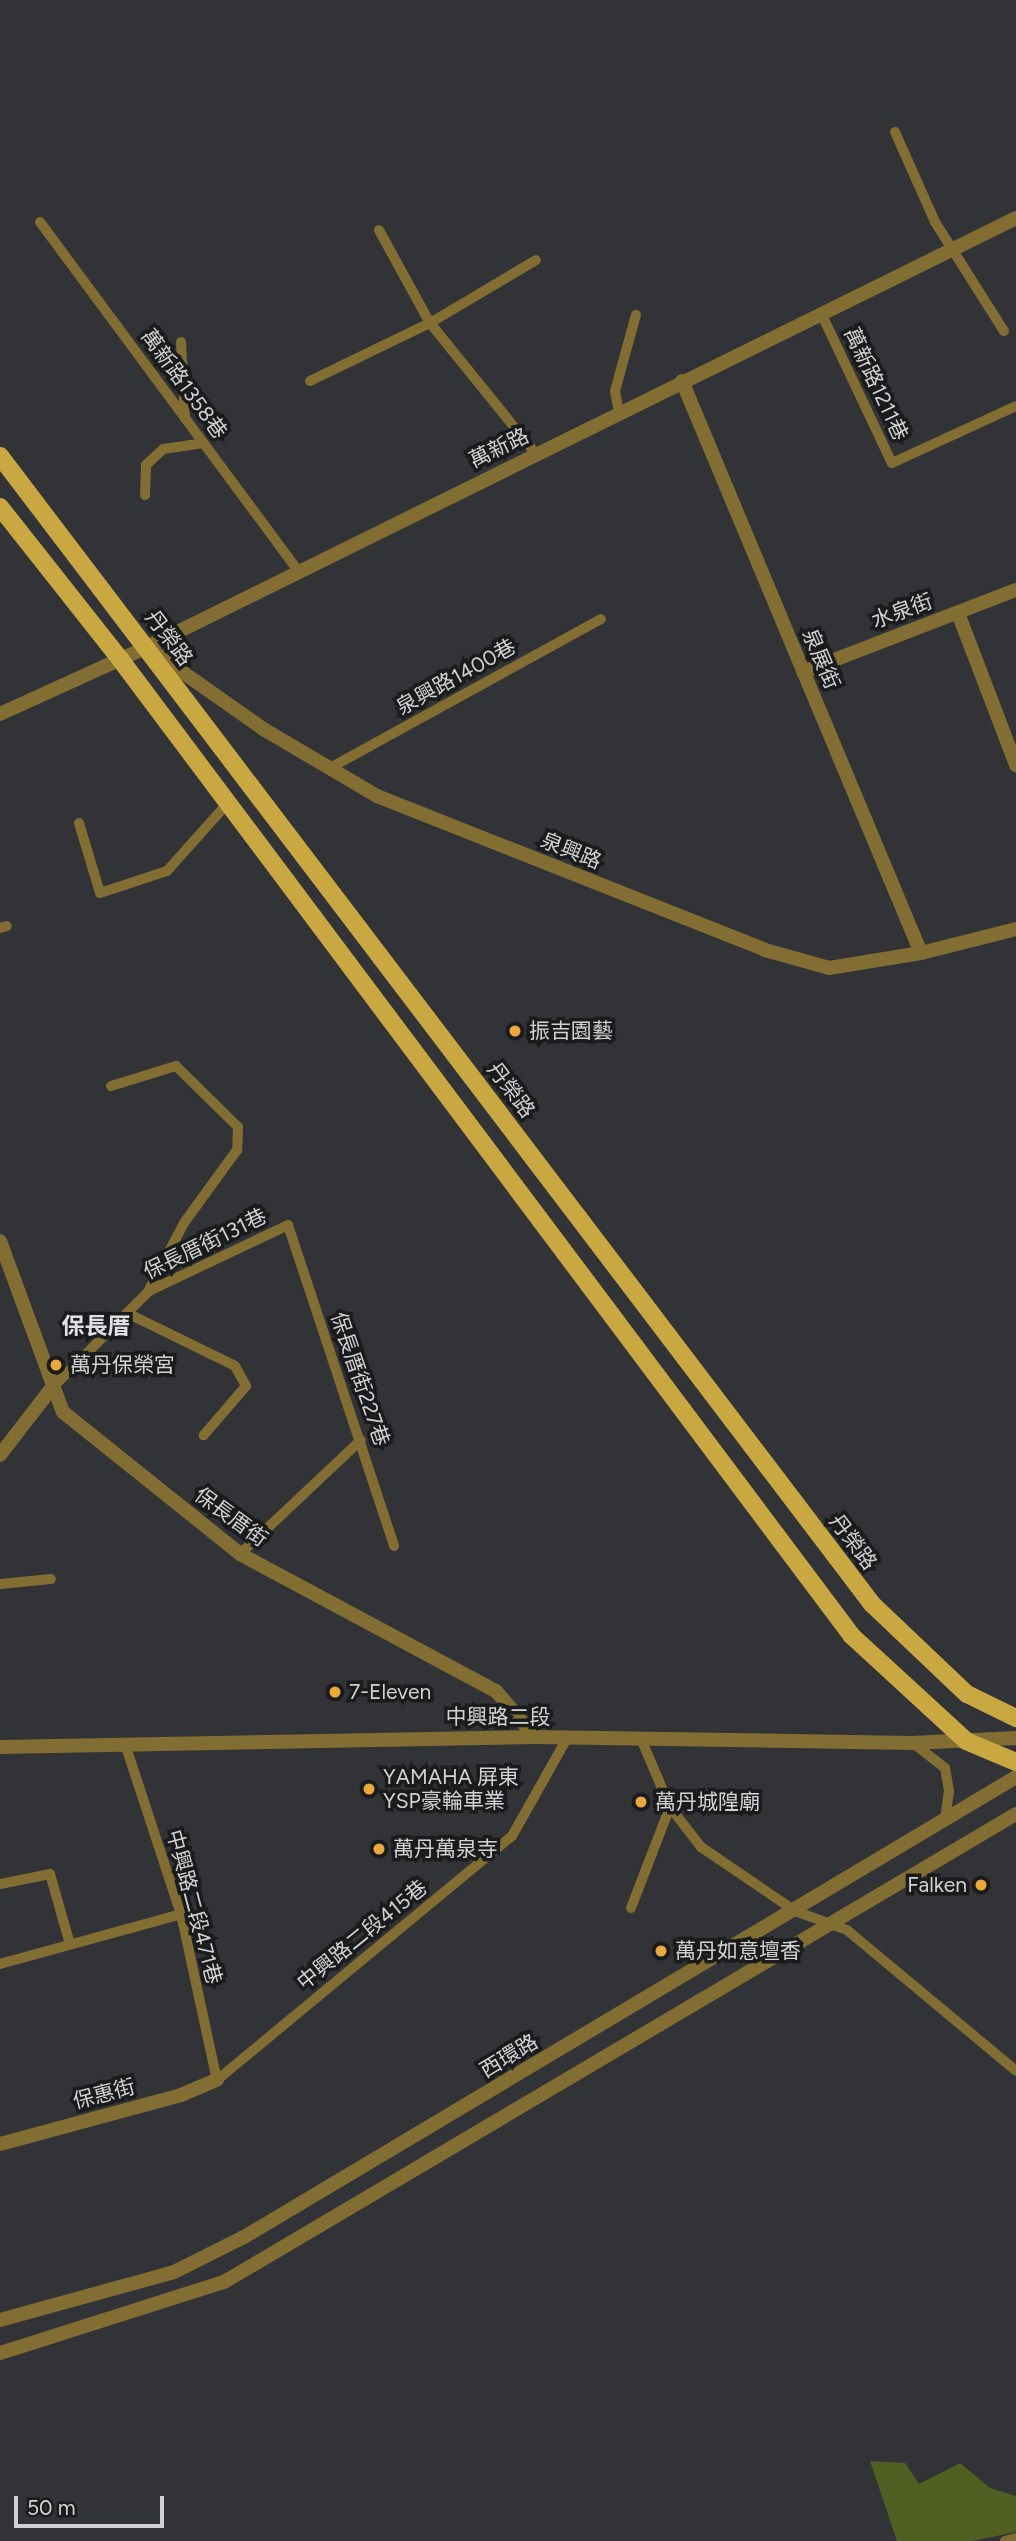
<!DOCTYPE html>
<html>
<head>
<meta charset="utf-8">
<style>
  body { margin:0 }
  #map { position:relative; width:1016px; height:2541px; overflow:hidden; background:#323336; font-family:Figtree,"Noto Sans TC",sans-serif }
  div>[style] { position:absolute }
  .green>* { inset:0; background:#515f22 }
  .service>* { height:10px; margin:-5px; padding:0 5px; transform-origin:5px; border-radius:5px; background:#826d32 }
  .minor>* { height:14px; margin:-7px; padding:0 7px; transform-origin:7px; border-radius:7px; background:#826d32 }
  .tertiary>* { height:14px; margin:-7px; padding:0 7px; transform-origin:7px; border-radius:7px; background:#826d32 }
  .primary>* { height:18px; margin:-9px; padding:0 9px; transform-origin:9px; border-radius:9px; background:#c9a741 }
  .dots>* { width:19px; height:19px; translate:-50% -50%; box-sizing:border-box; border:4px solid #1a1b1c; border-radius:50% }
  span { translate:-50% -50%; white-space:nowrap; text-align:center; line-height:1.15; -webkit-text-stroke:7px #1a1b1c; paint-order:stroke }
  .street-label { font-size:21px; color:#d2d2d4 }
  .poi-label { font-size:21px; color:#d2d2d4 }
  .left { translate:0 -50%; text-align:left }
  .right { translate:-100% -50%; text-align:right }
  .neighbourhood-label { font-size:23px; color:#e0e0e4; font-weight:700 }
  .scale { position:absolute; left:14px; top:2496px; width:150px; height:32px; box-sizing:border-box; border:4px solid #d2d2d4; border-top:0; padding-left:9px; font-size:21px; line-height:24px; white-space:nowrap; color:#d2d2d4; -webkit-text-stroke:5px #1a1b1c; paint-order:stroke }
</style>
</head>
<body>
<div id="map">
  <div class="green">
    <div style="clip-path:polygon(870px 2461px,905px 2463px,919px 2484px,960px 2463px,990px 2488px,1016px 2496px,1016px 2532px,972px 2541px,897px 2541px)"></div>
  </div>
  <div class="service">
    <div style="left:895px;top:132px;width:98px;rotate:66deg"></div>
    <div style="left:935px;top:222px;width:129px;rotate:57.7deg"></div>
    <div style="left:40px;top:222px;width:432px;rotate:53.5deg"></div>
    <div style="left:379px;top:230px;width:106px;rotate:61.3deg"></div>
    <div style="left:430px;top:323px;width:169px;rotate:51deg"></div>
    <div style="left:821px;top:313px;width:166px;rotate:64.7deg"></div>
    <div style="left:892px;top:463px;width:136px;rotate:-24.7deg"></div>
    <div style="left:181px;top:342px;width:76px;rotate:87deg"></div>
    <div style="left:310px;top:381px;width:133px;rotate:-25.8deg"></div>
    <div style="left:430px;top:323px;width:123px;rotate:-30.7deg"></div>
    <div style="left:619px;top:412px;width:21px;rotate:-101deg"></div>
    <div style="left:615px;top:391px;width:79px;rotate:-74.6deg"></div>
    <div style="left:145px;top:495px;width:30px;rotate:-88deg"></div>
    <div style="left:146px;top:465px;width:23px;rotate:-43deg"></div>
    <div style="left:163px;top:449px;width:41px;rotate:-8.3deg"></div>
    <div style="left:330px;top:768px;width:309px;rotate:-28.8deg"></div>
    <div style="left:79px;top:823px;width:73px;rotate:73.3deg"></div>
    <div style="left:100px;top:893px;width:71px;rotate:-18.2deg"></div>
    <div style="left:167px;top:871px;width:89px;rotate:-48.2deg"></div>
    <div style="left:0;top:928px;width:7px;rotate:-16deg"></div>
    <div style="left:111px;top:1086px;width:68px;rotate:-17.1deg"></div>
    <div style="left:176px;top:1066px;width:87px;rotate:44.5deg"></div>
    <div style="left:238px;top:1127px;width:23px;rotate:92deg"></div>
    <div style="left:237px;top:1150px;width:90px;rotate:126deg"></div>
    <div style="left:184px;top:1223px;width:76px;rotate:117.6deg"></div>
    <div style="left:127px;top:1313px;width:120px;rotate:26.1deg"></div>
    <div style="left:235px;top:1366px;width:23px;rotate:61deg"></div>
    <div style="left:246px;top:1386px;width:65px;rotate:130.6deg"></div>
    <div style="left:51px;top:1389px;width:139px;rotate:-45deg"></div>
    <div style="left:149px;top:1291px;width:154px;rotate:-25.4deg"></div>
    <div style="left:288px;top:1225px;width:338px;rotate:71.7deg"></div>
    <div style="left:240px;top:1554px;width:166px;rotate:-43.3deg"></div>
    <div style="left:0;top:1584px;width:51px;rotate:-5.6deg"></div>
    <div style="left:913px;top:1743px;width:41px;rotate:38deg"></div>
    <div style="left:945px;top:1768px;width:23px;rotate:80deg"></div>
    <div style="left:949px;top:1791px;width:29px;rotate:98deg"></div>
    <div style="left:126px;top:1747px;width:176px;rotate:71.8deg"></div>
    <div style="left:181px;top:1914px;width:170px;rotate:77.8deg"></div>
    <div style="left:217px;top:2080px;width:383px;rotate:-39.6deg"></div>
    <div style="left:512px;top:1836px;width:110px;rotate:-60.6deg"></div>
    <div style="left:670px;top:1807px;width:51px;rotate:52.2deg"></div>
    <div style="left:701px;top:1847px;width:114px;rotate:34.2deg"></div>
    <div style="left:795px;top:1911px;width:55px;rotate:20.1deg"></div>
    <div style="left:847px;top:1930px;width:220px;rotate:39.8deg"></div>
    <div style="left:0;top:1884px;width:51px;rotate:-11.3deg"></div>
    <div style="left:50px;top:1874px;width:73px;rotate:74.1deg"></div>
    <div style="left:631px;top:1908px;width:108px;rotate:-68.9deg"></div>
    <div style="left:670px;top:1807px;width:72px;rotate:-113deg"></div>
    <div style="left:0;top:1964px;width:188px;rotate:-15.4deg"></div>
    <div style="left:1005px;top:2541px;width:11px;rotate:-15deg"></div>
  </div>
  <div class="minor">
    <div style="left:682px;top:381px;width:620px;rotate:67.32deg"></div>
    <div style="left:958px;top:613px;width:163px;rotate:69.1deg"></div>
    <div style="left:151px;top:650px;width:139px;rotate:35.1deg"></div>
    <div style="left:265px;top:730px;width:130px;rotate:30.5deg"></div>
    <div style="left:377px;top:796px;width:417px;rotate:21.6deg"></div>
    <div style="left:765px;top:950px;width:66px;rotate:15.7deg"></div>
    <div style="left:829px;top:968px;width:93px;rotate:-9.3deg"></div>
    <div style="left:921px;top:953px;width:98px;rotate:-14.2deg"></div>
    <div style="left:803px;top:672px;width:228px;rotate:-21.1deg"></div>
    <div style="left:0;top:1241px;width:182px;rotate:69.8deg"></div>
    <div style="left:63px;top:1412px;width:227px;rotate:38.7deg"></div>
    <div style="left:240px;top:1554px;width:290px;rotate:28.2deg"></div>
    <div style="left:496px;top:1691px;width:60px;rotate:49.7deg"></div>
    <div style="left:0;top:1455px;width:83px;rotate:-52.3deg"></div>
    <div style="left:0;top:1747px;width:535px;rotate:-1.07deg"></div>
    <div style="left:535px;top:1737px;width:377px;rotate:0.9deg"></div>
    <div style="left:912px;top:1743px;width:104px;rotate:-2.8deg"></div>
    <div style="left:0;top:2144px;width:188px;rotate:-15.1deg"></div>
    <div style="left:181px;top:2095px;width:39px;rotate:-23deg"></div>
  </div>
  <div class="tertiary">
    <div style="left:0;top:714px;width:162px;rotate:-24.5deg"></div>
    <div style="left:147px;top:647px;width:969px;rotate:-26.27deg"></div>
    <div style="left:0;top:2320px;width:180px;rotate:-15.4deg"></div>
    <div style="left:174px;top:2272px;width:78px;rotate:-26.6deg"></div>
    <div style="left:244px;top:2237px;width:899px;rotate:-30.79deg"></div>
    <div style="left:0;top:2353px;width:235px;rotate:-17.6deg"></div>
    <div style="left:224px;top:2282px;width:920px;rotate:-30.58deg"></div>
  </div>
  <div class="primary">
    <div style="left:0;top:456px;width:1442px;rotate:52.78deg"></div>
    <div style="left:872px;top:1604px;width:131px;rotate:43.5deg"></div>
    <div style="left:967px;top:1694px;width:55px;rotate:26.1deg"></div>
    <div style="left:0;top:507px;width:194px;rotate:51.7deg"></div>
    <div style="left:120px;top:659px;width:1221px;rotate:53.16deg"></div>
    <div style="left:852px;top:1636px;width:155px;rotate:42.6deg"></div>
    <div style="left:966px;top:1741px;width:54px;rotate:22.8deg"></div>
  </div>
  <div class="dots">
    <div style="left:515px;top:1031px;background:#eba939"></div>
    <div style="left:56px;top:1365px;background:#eba939"></div>
    <div style="left:335px;top:1692px;background:#eba939"></div>
    <div style="left:369px;top:1789px;background:#eba939"></div>
    <div style="left:641px;top:1802px;background:#eba939"></div>
    <div style="left:379px;top:1849px;background:#eba939"></div>
    <div style="left:981px;top:1885px;background:#eba939"></div>
    <div style="left:661px;top:1951px;background:#eba939"></div>
  </div>
  <div class="street-label">
    <span style="left:184px;top:384px;rotate:54deg">萬新路1358巷</span>
    <span style="left:876px;top:384px;rotate:65deg">萬新路1211巷</span>
    <span style="left:499px;top:448px;rotate:-26deg">萬新路</span>
    <span style="left:902px;top:611px;rotate:-20deg">水泉街</span>
    <span style="left:169px;top:638px;rotate:53deg">丹榮路</span>
    <span style="left:821px;top:659px;rotate:67deg">泉展街</span>
    <span style="left:456px;top:677px;rotate:-29deg">泉興路1400巷</span>
    <span style="left:571px;top:851px;rotate:22deg">泉興路</span>
    <span style="left:511px;top:1090px;rotate:53deg">丹榮路</span>
    <span style="left:205px;top:1244px;rotate:-26deg">保長厝街131巷</span>
    <span style="left:360px;top:1379px;rotate:71deg">保長厝街227巷</span>
    <span style="left:231px;top:1517px;rotate:36deg">保長厝街</span>
    <span style="left:853px;top:1542px;rotate:53deg">丹榮路</span>
    <span style="left:498px;top:1717px">中興路二段</span>
    <span style="left:194px;top:1907px;rotate:75deg">中興路二段471巷</span>
    <span style="left:362px;top:1935px;rotate:-39deg">中興路二段415巷</span>
    <span style="left:509px;top:2056px;rotate:-31deg">西環路</span>
    <span style="left:104px;top:2094px;rotate:-15deg">保惠街</span>
  </div>
  <div class="poi-label">
    <span class="left" style="left:529px;top:1031px">振吉園藝</span>
    <span class="left" style="left:70px;top:1365px">萬丹保榮宮</span>
    <span class="left" style="left:349px;top:1692px">7-Eleven</span>
    <span class="left" style="left:383px;top:1789px">YAMAHA 屏東<br>YSP豪輪車業</span>
    <span class="left" style="left:655px;top:1802px">萬丹城隍廟</span>
    <span class="left" style="left:393px;top:1849px">萬丹萬泉寺</span>
    <span class="right" style="left:967px;top:1885px">Falken</span>
    <span class="left" style="left:675px;top:1951px">萬丹如意壇香</span>
  </div>
  <div class="neighbourhood-label">
    <span style="left:96px;top:1326px">保長厝</span>
  </div>
  <div class="scale">50 m</div>
</div>
</body>
</html>
